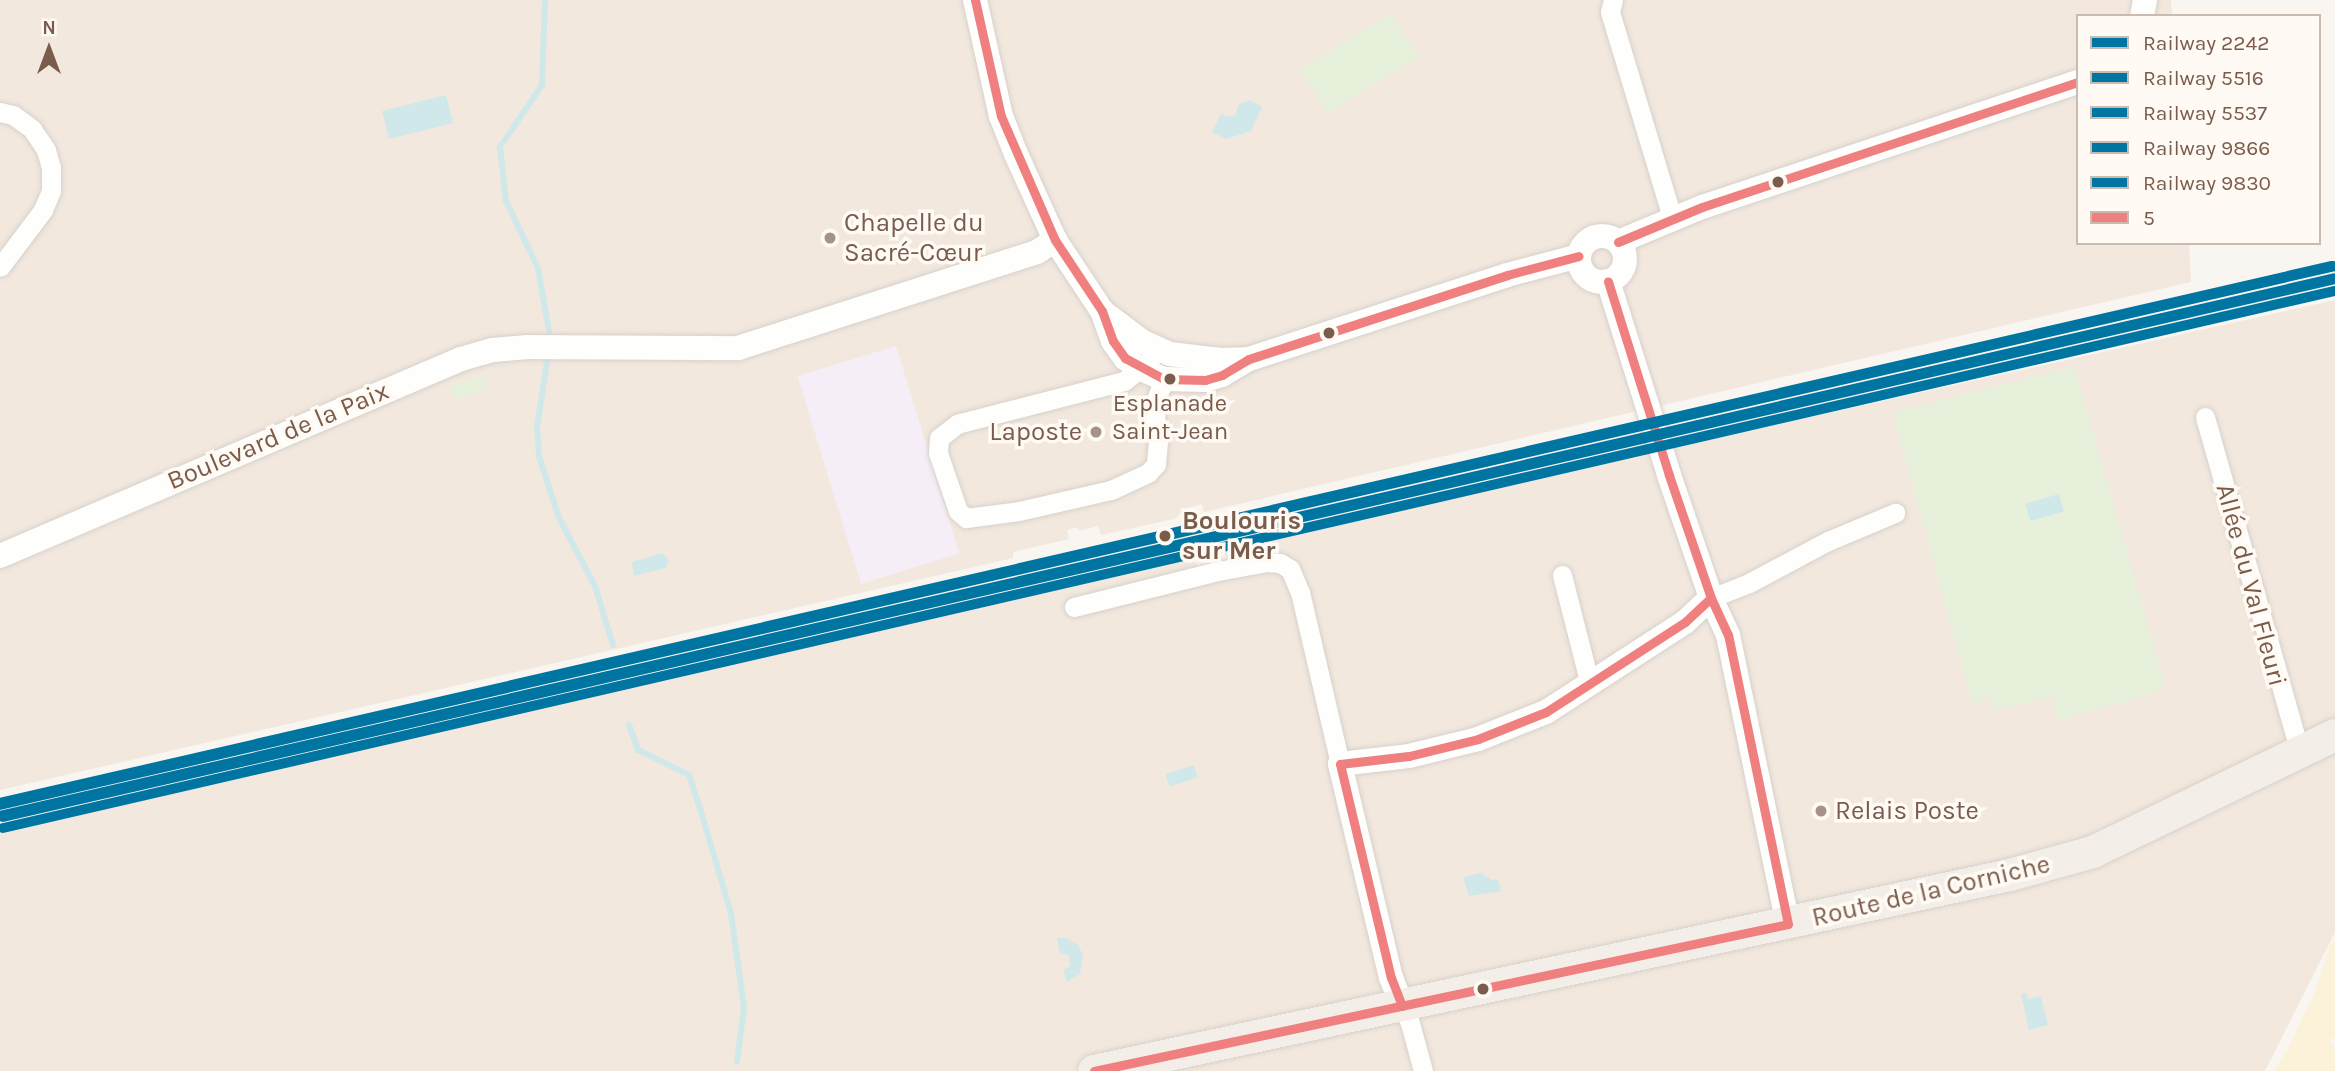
<!DOCTYPE html>
<html>
<head>
<meta charset="utf-8">
<style>
  body { margin:0 }
  #map { position:relative; width:2335px; height:1071px; overflow:hidden; background:#f9f5f0; font-family:Karla,sans-serif }
  div>[style] { position:absolute }
  .residential>* { inset:0; background:#f2e8de }
  .education>* { inset:0; background:#f6eef6; transform-origin:0 0 }
  .green>* { inset:0; background:#e7f0db; transform-origin:0 0 }
  .sand>* { inset:0; background:#fbf2d9 }
  .water>* { inset:0; background:#d0e8ea; transform-origin:0 0 }
  .stream>* { height:6px; margin:-3px; padding:0 3px; transform-origin:3px; border-radius:3px; background:#d0e8ea }
  .roads { filter:drop-shadow(0 0 2px #d7d1cb) drop-shadow(0 0 2px #d7d1cb) }
  .minor>* { height:19px; margin:-9.5px; padding:0 9.5px; transform-origin:9.5px; border-radius:9.5px; background:#fefefd }
  .tertiary>* { height:24px; margin:-12px; padding:0 12px; transform-origin:12px; border-radius:12px; background:#fefefd }
  .tertiary>.ring { margin:-12px; padding:0; box-sizing:content-box; background:none; border:24px solid #fefefd; border-radius:50% }
  .primary>* { height:32px; margin:-16px; padding:0 16px; transform-origin:16px; border-radius:16px; background:#f3eee8 }
  .bus-1>* { height:9px; margin:-4.5px; padding:0 4.5px; transform-origin:4.5px; border-radius:4.5px; background:#f08080 }
  .rail-1>* { height:10px; margin:-5px; padding:0 5px; transform-origin:5px; border-radius:5px; background:#0075a1 }
  .rail-2>* { height:10px; margin:-5px; padding:0 5px; transform-origin:5px; border-radius:5px; background:#0075a1 }
  .rail-3>* { height:10px; margin:-5px; padding:0 5px; transform-origin:5px; border-radius:5px; background:#0075a1 }
  .rail-4>* { height:10px; margin:-5px; padding:0 5px; transform-origin:5px; border-radius:5px; background:#0075a1 }
  .rail-5>* { height:10px; margin:-5px; padding:0 5px; transform-origin:5px; border-radius:5px; background:#0075a1 }
  .dots>* { width:19px; height:19px; translate:-50% -50%; box-sizing:border-box; border:4px solid #fffaf3; border-radius:50% }
  span { translate:-50% -50%; white-space:nowrap; text-align:center; line-height:1.15; -webkit-text-stroke:7px #fffaf3; paint-order:stroke }
  .bus-label { font-size:24px; color:#7a5c4d }
  .poi-label { font-size:26px; color:#7a5c4d }
  .left { translate:0 -50%; text-align:left }
  .right { translate:-100% -50%; text-align:right }
  .street-label { font-size:26px; color:#7a5c4d }
  .stop-label { font-size:26px; color:#7a5c4d; font-weight:700 }
  .legend { position:absolute; left:2076px; top:14px; width:245px; height:231px; box-sizing:border-box; background:#fffaf3; border:2px solid #cabbb1; margin:0; padding:9px 12px; list-style:none; font-size:21px; color:#7a5c4d }
  .legend li { display:flex; align-items:center; gap:14px; height:35px }
  .legend b { width:35px; border:2px solid #cabbb1 }
  .north { position:absolute; left:14px; top:14px; width:70px; height:70px; -webkit-text-stroke:5px #fffaf3; paint-order:stroke; rotate:0deg; font-size:19px; font-weight:700; line-height:28px; text-align:center; color:#7a5c4d }
  .north::after { content:''; display:block; margin:auto; width:24px; height:32px; background:#7a5c4d; clip-path:polygon(50% 0,100% 100%,50% 72%,0 100%) }
</style>
</head>
<body>
<div id="map">
  <div class="residential">
    <div style="clip-path:polygon(0 0,2171px 0,2172px 16px,2078px 16px,2078px 243px,2189px 243px,2191px 282px,1204px 512px,1202px 504px,1187px 508px,1174px 519px,1101px 535px,1098px 526px,1079px 531px,1077px 527px,1067px 530px,1069px 539px,1013px 552px,1013px 558px,0 790px)"></div>
    <div style="clip-path:polygon(2335px 300px,2335px 932px,2265px 1071px,0 1071px,0 828px,1192px 555px,1197px 566px,1226px 560px,1224px 548px)"></div>
  </div>
  <div class="education">
    <div style="left:896px;top:346px;width:217px;height:103px;rotate:73deg"></div>
  </div>
  <div class="green">
    <div style="left:1391px;top:13px;width:52px;height:107px;rotate:58deg"></div>
    <div style="clip-path:polygon(2074px 366px,2166px 689px,2058px 721px,2051px 697px,1995px 711px,1990px 698px,1972px 703px,1893px 413px)"></div>
    <div style="left:483px;top:376px;width:14px;height:34px;rotate:73deg"></div>
  </div>
  <div class="sand">
    <div style="clip-path:polygon(2335px 941px,2335px 1036px,2330px 1041px,2335px 1049px,2335px 1071px,2274px 1071px,2290px 1045px,2317px 987px,2329px 948px)"></div>
  </div>
  <div class="water">
    <div style="left:446px;top:95px;width:29px;height:66px;rotate:76deg"></div>
    <div style="clip-path:polygon(1250px 100px,1262px 107px,1251px 131px,1226px 139px,1212px 132px,1221px 114px,1227px 117px,1235px 115px,1239px 104px)"></div>
    <div style="left:2059px;top:494px;width:18px;height:35px;rotate:74deg"></div>
    <div style="clip-path:polygon(662px 553px,669px 560px,666px 568px,634px 576px,632px 562px)"></div>
    <div style="left:1194px;top:765px;width:13px;height:30px;rotate:72deg"></div>
    <div style="clip-path:polygon(1480px 873px,1492px 880px,1498px 879px,1501px 891px,1469px 896px,1463px 877px)"></div>
    <div style="clip-path:polygon(1057px 938px,1066px 938px,1078px 945px,1083px 955px,1080px 974px,1067px 982px,1063px 970px,1070px 966px,1069px 956px,1060px 953px)"></div>
    <div style="clip-path:polygon(2026px 993px,2028px 999px,2041px 996px,2048px 1025px,2029px 1030px,2021px 994px)"></div>
  </div>
  <div class="stream">
    <div style="left:545px;top:0;width:85px;rotate:92deg"></div>
    <div style="left:542px;top:85px;width:75px;rotate:124.1deg"></div>
    <div style="left:500px;top:147px;width:54px;rotate:83.7deg"></div>
    <div style="left:506px;top:201px;width:74px;rotate:64.5deg"></div>
    <div style="left:538px;top:268px;width:65px;rotate:80.2deg"></div>
    <div style="left:547px;top:362px;width:66px;rotate:98.7deg"></div>
    <div style="left:537px;top:427px;width:29px;rotate:86deg"></div>
    <div style="left:539px;top:456px;width:65px;rotate:72.1deg"></div>
    <div style="left:559px;top:518px;width:77px;rotate:62.1deg"></div>
    <div style="left:595px;top:586px;width:62px;rotate:73deg"></div>
    <div style="left:629px;top:725px;width:27px;rotate:70deg"></div>
    <div style="left:638px;top:750px;width:57px;rotate:26.1deg"></div>
    <div style="left:689px;top:775px;width:35px;rotate:72deg"></div>
    <div style="left:700px;top:808px;width:109px;rotate:73.6deg"></div>
    <div style="left:731px;top:913px;width:96px;rotate:82.2deg"></div>
    <div style="left:744px;top:1008px;width:54px;rotate:97.4deg"></div>
  </div>
  <div class="roads">
    <div class="minor">
      <div style="left:1613px;top:0;width:12px;rotate:104deg"></div>
      <div style="left:1610px;top:12px;width:214px;rotate:73.2deg"></div>
      <div style="left:0;top:112px;width:13px;rotate:13deg"></div>
      <div style="left:13px;top:115px;width:24px;rotate:36deg"></div>
      <div style="left:32px;top:129px;width:25px;rotate:56deg"></div>
      <div style="left:46px;top:150px;width:19px;rotate:74deg"></div>
      <div style="left:51px;top:168px;width:23px;rotate:90deg"></div>
      <div style="left:51px;top:191px;width:21px;rotate:113deg"></div>
      <div style="left:43px;top:210px;width:71px;rotate:127deg"></div>
      <div style="left:1150px;top:360px;width:33px;rotate:141deg"></div>
      <div style="left:1124px;top:381px;width:172px;rotate:165.6deg"></div>
      <div style="left:957px;top:424px;width:23px;rotate:142deg"></div>
      <div style="left:939px;top:438px;width:15px;rotate:94deg"></div>
      <div style="left:938px;top:453px;width:61px;rotate:71deg"></div>
      <div style="left:958px;top:511px;width:11px;rotate:41deg"></div>
      <div style="left:966px;top:518px;width:53px;rotate:-7.5deg"></div>
      <div style="left:1019px;top:511px;width:94px;rotate:-12.9deg"></div>
      <div style="left:1111px;top:490px;width:41px;rotate:-24.7deg"></div>
      <div style="left:1148px;top:473px;width:12px;rotate:-48deg"></div>
      <div style="left:1156px;top:464px;width:22px;rotate:-85deg"></div>
      <div style="left:1158px;top:442px;width:38px;rotate:-96deg"></div>
      <div style="left:1154px;top:404px;width:27px;rotate:-68deg"></div>
      <div style="left:2205px;top:417px;width:349px;rotate:74.2deg"></div>
      <div style="left:1562px;top:575px;width:114px;rotate:75.7deg"></div>
      <div style="left:1711px;top:598px;width:41px;rotate:-21.5deg"></div>
      <div style="left:1749px;top:583px;width:89px;rotate:-28deg"></div>
      <div style="left:1828px;top:541px;width:73px;rotate:-22.7deg"></div>
      <div style="left:1074px;top:607px;width:143px;rotate:-14.1deg"></div>
      <div style="left:1213px;top:572px;width:55px;rotate:-10.5deg"></div>
      <div style="left:1267px;top:562px;width:13px;rotate:4deg"></div>
      <div style="left:1280px;top:563px;width:12px;rotate:31deg"></div>
      <div style="left:1290px;top:569px;width:25px;rotate:67deg"></div>
      <div style="left:1300px;top:592px;width:177px;rotate:76.9deg"></div>
      <div style="left:1402px;top:1006px;width:19px;rotate:65deg"></div>
      <div style="left:1410px;top:1023px;width:50px;rotate:74.8deg"></div>
    </div>
    <div class="tertiary">
      <div style="left:975px;top:0;width:119px;rotate:77.4deg"></div>
      <div style="left:1001px;top:116px;width:41px;rotate:68.5deg"></div>
      <div style="left:1016px;top:154px;width:94px;rotate:65.6deg"></div>
      <div style="left:1055px;top:240px;width:85px;rotate:56.5deg"></div>
      <div style="left:1102px;top:311px;width:32px;rotate:70deg"></div>
      <div style="left:1113px;top:341px;width:21px;rotate:55deg"></div>
      <div style="left:1125px;top:358px;width:17px;rotate:36deg"></div>
      <div style="left:1139px;top:368px;width:27px;rotate:24deg"></div>
      <div style="left:1164px;top:379px;width:41px;rotate:1.4deg"></div>
      <div style="left:1205px;top:380px;width:18px;rotate:-16deg"></div>
      <div style="left:1222px;top:375px;width:31px;rotate:-31deg"></div>
      <div style="left:1249px;top:359px;width:271px;rotate:-18deg"></div>
      <div style="left:1507px;top:275px;width:74px;rotate:-14.8deg"></div>
      <div style="left:2142px;top:16px;width:16px;rotate:-79deg"></div>
      <div class="ring" style="left:1579px;top:236px;width:22px;height:22px"></div>
      <div style="left:1618px;top:242px;width:91px;rotate:-22.6deg"></div>
      <div style="left:1702px;top:207px;width:396px;rotate:-18.4deg"></div>
      <div style="left:1608px;top:281px;width:203px;rotate:72.5deg"></div>
      <div style="left:1669px;top:475px;width:130px;rotate:71.1deg"></div>
      <div style="left:1711px;top:598px;width:41px;rotate:65.3deg"></div>
      <div style="left:1728px;top:635px;width:295px;rotate:78.3deg"></div>
      <div style="left:1103px;top:312px;width:50px;rotate:36.9deg"></div>
      <div style="left:1143px;top:342px;width:30px;rotate:24deg"></div>
      <div style="left:1170px;top:354px;width:51px;rotate:6.7deg"></div>
      <div style="left:1221px;top:360px;width:24px;rotate:-2deg"></div>
      <div style="left:0;top:556px;width:501px;rotate:-23.14deg"></div>
      <div style="left:461px;top:359px;width:33px;rotate:-16deg"></div>
      <div style="left:493px;top:350px;width:35px;rotate:-5deg"></div>
      <div style="left:528px;top:347px;width:210px;rotate:0.3deg"></div>
      <div style="left:738px;top:348px;width:314px;rotate:-17.8deg"></div>
      <div style="left:1037px;top:252px;width:22px;rotate:-34deg"></div>
      <div style="left:1402px;top:1006px;width:30px;rotate:-111deg"></div>
      <div style="left:1391px;top:978px;width:220px;rotate:-103.4deg"></div>
      <div style="left:1340px;top:764px;width:69px;rotate:-6.6deg"></div>
      <div style="left:1409px;top:756px;width:71px;rotate:-13.8deg"></div>
      <div style="left:1478px;top:739px;width:73px;rotate:-21.7deg"></div>
      <div style="left:1546px;top:712px;width:166px;rotate:-32.9deg"></div>
      <div style="left:1685px;top:622px;width:35px;rotate:-43deg"></div>
    </div>
    <div class="primary">
      <div style="left:1094px;top:1071px;width:937px;rotate:-12.08deg"></div>
      <div style="left:2010px;top:875px;width:86px;rotate:-15.5deg"></div>
      <div style="left:2093px;top:852px;width:269px;rotate:-25.8deg"></div>
    </div>
  </div>
  <div class="bus-1">
    <div style="left:975px;top:0;width:119px;rotate:77.4deg"></div>
    <div style="left:1001px;top:116px;width:135px;rotate:66.5deg"></div>
    <div style="left:1055px;top:240px;width:85px;rotate:56.5deg"></div>
    <div style="left:1102px;top:311px;width:32px;rotate:70deg"></div>
    <div style="left:1113px;top:341px;width:21px;rotate:55deg"></div>
    <div style="left:1125px;top:358px;width:44px;rotate:28.3deg"></div>
    <div style="left:1164px;top:379px;width:41px;rotate:1.4deg"></div>
    <div style="left:1205px;top:380px;width:18px;rotate:-16deg"></div>
    <div style="left:1222px;top:375px;width:31px;rotate:-31deg"></div>
    <div style="left:1249px;top:359px;width:271px;rotate:-18deg"></div>
    <div style="left:1507px;top:275px;width:74px;rotate:-14.8deg"></div>
    <div style="left:1618px;top:242px;width:91px;rotate:-22.6deg"></div>
    <div style="left:1702px;top:207px;width:396px;rotate:-18.4deg"></div>
    <div style="left:1402px;top:1006px;width:30px;rotate:-111deg"></div>
    <div style="left:1391px;top:978px;width:220px;rotate:-103.4deg"></div>
    <div style="left:1340px;top:764px;width:69px;rotate:-6.6deg"></div>
    <div style="left:1409px;top:756px;width:71px;rotate:-13.8deg"></div>
    <div style="left:1478px;top:739px;width:73px;rotate:-21.7deg"></div>
    <div style="left:1546px;top:712px;width:166px;rotate:-32.9deg"></div>
    <div style="left:1685px;top:622px;width:35px;rotate:-43deg"></div>
    <div style="left:1094px;top:1071px;width:709px;rotate:-11.96deg"></div>
    <div style="left:1788px;top:924px;width:295px;rotate:-101.7deg"></div>
    <div style="left:1728px;top:635px;width:41px;rotate:-114.7deg"></div>
    <div style="left:1711px;top:598px;width:130px;rotate:-108.9deg"></div>
    <div style="left:1669px;top:475px;width:203px;rotate:-107.5deg"></div>
  </div>
  <div class="rail-1">
    <div style="left:0;top:816px;width:2396px;rotate:-12.97deg"></div>
  </div>
  <div class="rail-2">
    <div style="left:3px;top:828px;width:2393px;rotate:-12.97deg"></div>
  </div>
  <div class="rail-3">
    <div style="left:0;top:805px;width:2396px;rotate:-13deg"></div>
  </div>
  <div class="rail-4">
    <div style="left:0;top:803px;width:2393px;rotate:-12.97deg"></div>
  </div>
  <div class="rail-5">
    <div style="left:3px;top:817px;width:2393px;rotate:-12.99deg"></div>
  </div>
  <div class="dots">
    <div style="left:1778px;top:182px;background:#7a5c4d"></div>
    <div style="left:830px;top:238px;background:#a69286"></div>
    <div style="left:1329px;top:333px;background:#7a5c4d"></div>
    <div style="left:1170px;top:379px;background:#7a5c4d"></div>
    <div style="left:1096px;top:432px;background:#a69286"></div>
    <div style="left:1165px;top:536px;background:#7a5c4d"></div>
    <div style="left:1821px;top:811px;background:#a69286"></div>
    <div style="left:1483px;top:989px;background:#7a5c4d"></div>
  </div>
  <div class="bus-label">
    <span style="left:1170px;top:418px">Esplanade<br>Saint-Jean</span>
  </div>
  <div class="poi-label">
    <span class="left" style="left:844px;top:238px">Chapelle du<br>Sacré-Cœur</span>
    <span class="right" style="left:1082px;top:432px">Laposte</span>
    <span class="left" style="left:1835px;top:811px">Relais Poste</span>
  </div>
  <div class="street-label">
    <span style="left:278px;top:436px;rotate:-23deg">Boulevard de la Paix</span>
    <span style="left:2251px;top:585px;rotate:75deg">Allée du Val Fleuri</span>
    <span style="left:1931px;top:891px;rotate:-13deg">Route de la Corniche</span>
  </div>
  <div class="stop-label">
    <span class="left" style="left:1182px;top:536px">Boulouris<br>sur Mer</span>
  </div>
  <ul class="legend">
  <li><b style="height:9px;background:#0075a1"></b>Railway 2242</li>
  <li><b style="height:9px;background:#0075a1"></b>Railway 5516</li>
  <li><b style="height:9px;background:#0075a1"></b>Railway 5537</li>
  <li><b style="height:9px;background:#0075a1"></b>Railway 9866</li>
  <li><b style="height:9px;background:#0075a1"></b>Railway 9830</li>
  <li><b style="height:9px;background:#f08080"></b>5</li>
  </ul>
  <div class="north">N</div>
</div>
</body>
</html>
